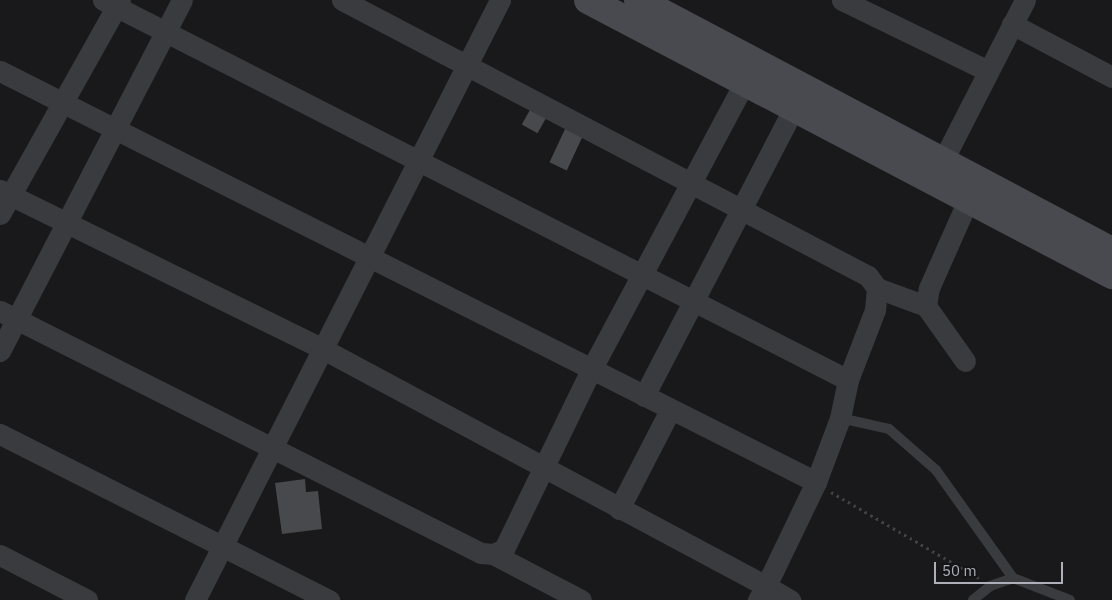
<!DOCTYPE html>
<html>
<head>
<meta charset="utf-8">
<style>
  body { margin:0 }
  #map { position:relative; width:1112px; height:600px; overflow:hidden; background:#19191b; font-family:"IBM Plex Sans",sans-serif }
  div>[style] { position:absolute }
  .building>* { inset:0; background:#48494d; transform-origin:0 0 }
  .path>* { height:3px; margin-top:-1.5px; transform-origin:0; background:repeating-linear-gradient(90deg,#404246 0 2.5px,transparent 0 6.5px) }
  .lane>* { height:10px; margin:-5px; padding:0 5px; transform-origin:5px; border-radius:5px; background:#3a3b3f }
  .street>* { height:21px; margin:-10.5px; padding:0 10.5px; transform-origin:10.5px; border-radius:10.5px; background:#3a3b3f }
  .secondary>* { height:28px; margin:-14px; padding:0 14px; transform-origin:14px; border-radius:14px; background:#494a4f }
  span { translate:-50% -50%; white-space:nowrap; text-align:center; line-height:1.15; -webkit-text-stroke:4.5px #141416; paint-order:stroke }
  .scale { position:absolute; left:934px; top:562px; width:129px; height:22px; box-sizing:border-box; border:2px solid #adb0b9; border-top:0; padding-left:6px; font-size:15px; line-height:18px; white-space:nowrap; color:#adb0b9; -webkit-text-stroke:4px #141416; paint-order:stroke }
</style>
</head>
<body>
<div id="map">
  <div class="building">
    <div style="left:531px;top:108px;width:18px;height:19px;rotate:29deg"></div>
    <div style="left:566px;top:127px;width:19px;height:39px;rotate:25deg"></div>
    <div style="clip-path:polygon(305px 479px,306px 492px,318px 491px,322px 529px,282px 534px,275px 483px)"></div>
  </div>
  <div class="path">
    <div style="left:831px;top:492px;width:171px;rotate:30.2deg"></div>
  </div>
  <div class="lane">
    <div style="left:840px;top:418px;width:50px;rotate:12.7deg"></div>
    <div style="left:889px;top:429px;width:62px;rotate:41.1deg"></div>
    <div style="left:936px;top:470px;width:133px;rotate:54.5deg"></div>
    <div style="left:973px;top:600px;width:22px;rotate:-39deg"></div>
    <div style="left:990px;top:586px;width:24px;rotate:-19deg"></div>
    <div style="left:1013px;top:578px;width:61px;rotate:21.1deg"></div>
  </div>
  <div class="street">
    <div style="left:103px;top:0;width:836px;rotate:27.02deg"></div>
    <div style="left:842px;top:0;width:162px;rotate:25.9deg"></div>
    <div style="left:1012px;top:24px;width:113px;rotate:27.9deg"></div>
    <div style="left:0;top:71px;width:914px;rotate:26.73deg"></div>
    <div style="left:936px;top:174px;width:195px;rotate:-62.9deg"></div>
    <div style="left:0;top:190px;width:360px;rotate:26.2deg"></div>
    <div style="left:323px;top:349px;width:502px;rotate:28.15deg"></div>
    <div style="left:766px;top:586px;width:115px;rotate:-64.3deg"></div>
    <div style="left:816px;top:482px;width:68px;rotate:-69.4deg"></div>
    <div style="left:840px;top:418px;width:39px;rotate:-78deg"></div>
    <div style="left:848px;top:380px;width:75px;rotate:-68.9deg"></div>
    <div style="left:875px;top:310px;width:22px;rotate:-85deg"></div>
    <div style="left:877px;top:288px;width:15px;rotate:-127deg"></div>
    <div style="left:868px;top:276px;width:594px;rotate:-152.31deg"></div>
    <div style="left:0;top:214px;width:245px;rotate:-60.7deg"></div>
    <div style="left:877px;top:288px;width:52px;rotate:20.2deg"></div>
    <div style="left:0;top:311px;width:538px;rotate:26.71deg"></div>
    <div style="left:481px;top:553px;width:12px;rotate:5deg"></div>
    <div style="left:493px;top:554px;width:12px;rotate:-24deg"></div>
    <div style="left:504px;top:549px;width:199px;rotate:-64.1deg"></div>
    <div style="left:591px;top:370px;width:327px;rotate:-61.9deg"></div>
    <div style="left:0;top:351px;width:395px;rotate:-62.6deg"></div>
    <div style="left:965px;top:361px;width:67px;rotate:-125.3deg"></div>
    <div style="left:926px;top:306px;width:18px;rotate:-81deg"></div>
    <div style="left:929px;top:288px;width:96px;rotate:-66.1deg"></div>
    <div style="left:644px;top:396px;width:325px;rotate:-62.5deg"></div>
    <div style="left:0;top:434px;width:369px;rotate:26.8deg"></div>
    <div style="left:619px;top:509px;width:111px;rotate:-62.7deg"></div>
    <div style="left:493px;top:554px;width:99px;rotate:27.6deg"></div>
    <div style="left:0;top:555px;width:98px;rotate:27.3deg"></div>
    <div style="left:195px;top:600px;width:673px;rotate:-63.05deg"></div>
    <div style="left:758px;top:600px;width:16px;rotate:-60deg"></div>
    <div style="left:766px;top:586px;width:28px;rotate:30deg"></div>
  </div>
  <div class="secondary">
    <div style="left:588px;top:0;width:592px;rotate:27.69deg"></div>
    <div style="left:638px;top:0;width:536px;rotate:27.9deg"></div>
  </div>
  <div class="scale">50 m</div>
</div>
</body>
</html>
